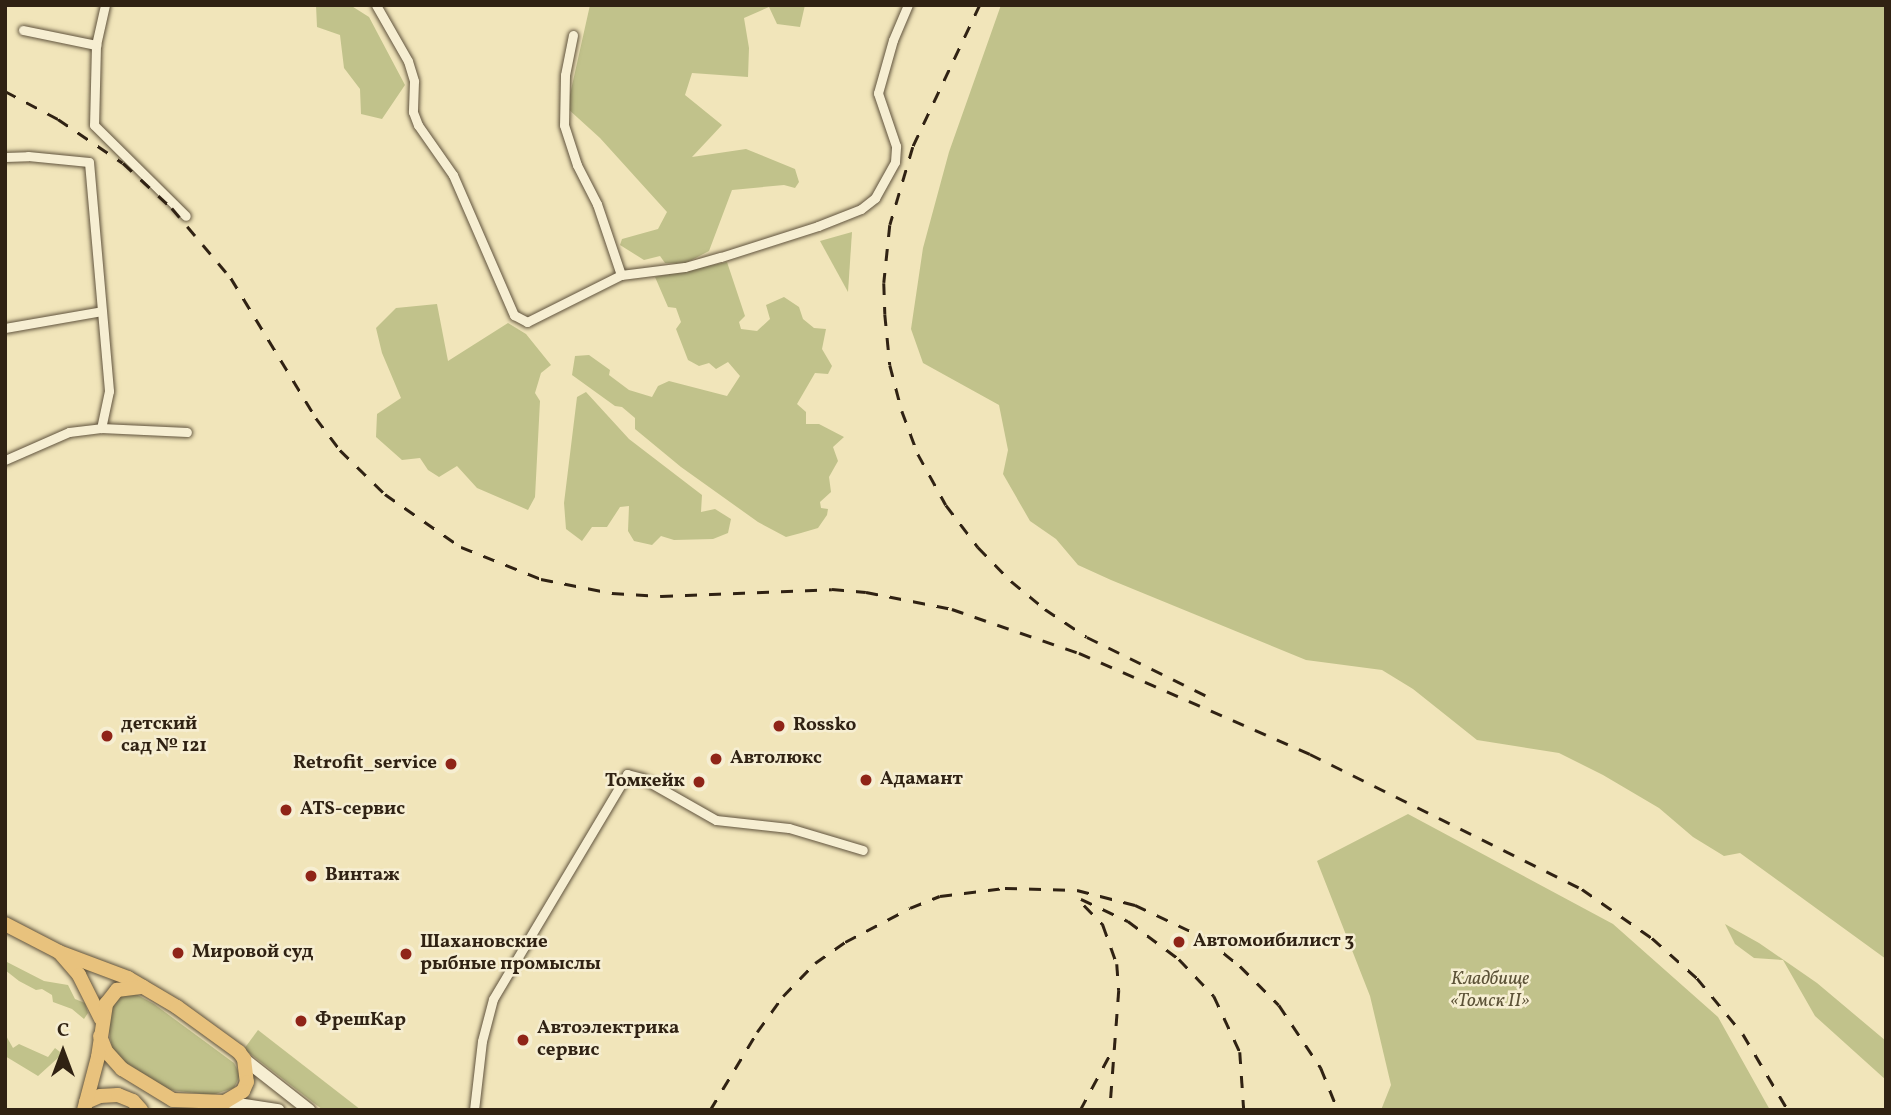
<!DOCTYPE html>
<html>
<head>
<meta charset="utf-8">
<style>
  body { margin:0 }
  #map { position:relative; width:1891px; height:1115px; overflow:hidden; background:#f1e5ba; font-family:Vollkorn,serif }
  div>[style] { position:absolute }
  .green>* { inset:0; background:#c1c28b }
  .roads { filter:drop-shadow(0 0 2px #60533d) drop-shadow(0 0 2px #60533d) }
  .street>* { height:9px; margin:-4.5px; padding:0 4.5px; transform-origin:4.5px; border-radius:4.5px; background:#f6eed2 }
  .secondary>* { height:12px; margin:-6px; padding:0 6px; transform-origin:6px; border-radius:6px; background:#f6eed2 }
  .primary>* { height:14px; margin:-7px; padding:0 7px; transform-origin:7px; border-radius:7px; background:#e8c27d }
  .rail>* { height:2.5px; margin-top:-1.25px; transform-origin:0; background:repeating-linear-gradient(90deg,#302213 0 12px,transparent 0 24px) }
  .dots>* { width:19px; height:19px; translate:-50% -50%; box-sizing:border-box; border:4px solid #f6eed2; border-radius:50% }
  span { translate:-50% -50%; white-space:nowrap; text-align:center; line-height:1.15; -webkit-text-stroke:5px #f6eed2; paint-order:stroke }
  .poi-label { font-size:19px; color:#302213; font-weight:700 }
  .left { translate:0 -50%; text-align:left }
  .right { translate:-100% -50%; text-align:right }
  .park-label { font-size:19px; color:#5c5237; font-style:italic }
  .frame { position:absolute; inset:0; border:7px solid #302213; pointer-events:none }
  .north { position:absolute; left:28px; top:1017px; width:70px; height:70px; -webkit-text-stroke:5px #f6eed2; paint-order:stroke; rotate:0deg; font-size:19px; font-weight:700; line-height:28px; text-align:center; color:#302213 }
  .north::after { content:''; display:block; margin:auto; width:24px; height:32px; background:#302213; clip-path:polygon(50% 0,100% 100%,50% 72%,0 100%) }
</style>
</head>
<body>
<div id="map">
  <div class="green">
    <div style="clip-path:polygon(316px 5px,350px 5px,369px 17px,405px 85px,382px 119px,361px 114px,360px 89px,344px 68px,340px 35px,317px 27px)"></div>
    <div style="clip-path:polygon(590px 5px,805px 5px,800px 27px,777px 24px,769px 7px,744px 18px,749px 48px,748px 77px,692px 73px,685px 95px,722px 125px,692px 157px,746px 149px,795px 169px,799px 182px,795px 188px,784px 185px,732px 190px,709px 251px,684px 264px,665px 263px,660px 256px,644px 260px,620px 245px,622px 239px,658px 229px,667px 212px,600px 138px,567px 108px)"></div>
    <div style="clip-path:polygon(1001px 5px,1886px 5px,1886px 959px,1740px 853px,1724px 856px,1693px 837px,1659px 808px,1603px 775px,1559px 753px,1477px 740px,1413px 689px,1382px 670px,1306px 660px,1111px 580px,1078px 565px,1056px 539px,1030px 521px,1003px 474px,1008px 450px,999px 405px,923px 363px,911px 329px,923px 248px,949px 152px)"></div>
    <div style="clip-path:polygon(852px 232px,848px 292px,820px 241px)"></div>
    <div style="clip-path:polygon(727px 262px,745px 316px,739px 322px,741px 329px,757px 331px,770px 319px,766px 305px,784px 297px,799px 307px,803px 319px,814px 328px,826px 329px,822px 349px,832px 366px,828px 374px,815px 373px,797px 404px,806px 412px,806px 424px,819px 424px,844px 437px,833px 447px,838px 461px,829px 477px,831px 492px,820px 502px,821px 508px,828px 509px,827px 515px,818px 528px,801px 533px,786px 537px,758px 522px,681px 467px,635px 429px,635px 418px,622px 407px,615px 406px,572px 375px,575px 356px,589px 355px,610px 370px,609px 375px,629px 390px,652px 397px,658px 386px,669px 381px,727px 396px,740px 376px,728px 362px,716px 369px,709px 363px,699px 366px,688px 360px,676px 329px,681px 322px,676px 308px,668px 307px,655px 277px)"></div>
    <div style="clip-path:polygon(437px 304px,448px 361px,508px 323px,526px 334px,551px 365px,541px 373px,535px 393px,540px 401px,535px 497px,528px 510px,477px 488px,457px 466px,439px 477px,428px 470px,420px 458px,402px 460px,376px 437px,377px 414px,401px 398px,382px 353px,376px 328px,396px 308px)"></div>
    <div style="clip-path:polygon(586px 392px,629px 439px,702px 495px,701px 512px,715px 509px,731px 519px,728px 533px,713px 539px,674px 540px,661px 536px,652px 545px,634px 541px,628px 531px,629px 506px,620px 507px,607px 527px,592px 527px,582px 541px,566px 529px,564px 503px,577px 397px)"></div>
    <div style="clip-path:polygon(1408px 814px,1613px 924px,1718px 1017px,1770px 1110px,1381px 1110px,1391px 1085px,1370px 996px,1317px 861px)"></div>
    <div style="clip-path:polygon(1725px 924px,1759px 943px,1817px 983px,1886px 1041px,1886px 1080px,1815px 1016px,1783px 960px,1754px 958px,1735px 944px)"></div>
    <div style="clip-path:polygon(5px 961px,44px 981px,68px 985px,75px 999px,85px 1003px,88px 1013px,84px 1019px,72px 1009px,53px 1002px,52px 995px,42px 989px,36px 990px,19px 981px,5px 970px)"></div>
    <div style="clip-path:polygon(134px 993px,154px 1004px,234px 1063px,240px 1075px,234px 1088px,212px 1095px,170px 1090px,123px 1061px,112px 1048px,107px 1020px,116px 994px)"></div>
    <div style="clip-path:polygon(258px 1030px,361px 1110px,323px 1110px,244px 1049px)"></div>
    <div style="clip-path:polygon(5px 1034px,13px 1048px,19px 1044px,48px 1057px,55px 1048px,60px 1052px,59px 1057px,38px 1076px,5px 1056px)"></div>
  </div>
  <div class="roads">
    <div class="street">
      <div style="left:105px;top:5px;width:41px;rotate:102.7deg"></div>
      <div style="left:96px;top:45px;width:80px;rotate:91.4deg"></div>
      <div style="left:94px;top:125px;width:129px;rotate:44.7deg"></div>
      <div style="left:376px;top:5px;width:64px;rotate:60.3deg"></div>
      <div style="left:408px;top:61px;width:21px;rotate:73deg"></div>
      <div style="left:414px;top:81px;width:31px;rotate:92deg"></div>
      <div style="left:413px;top:112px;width:14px;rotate:69deg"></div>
      <div style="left:418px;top:125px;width:61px;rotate:55deg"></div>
      <div style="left:453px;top:175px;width:153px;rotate:66.5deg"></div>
      <div style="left:514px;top:315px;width:15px;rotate:28deg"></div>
      <div style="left:527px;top:322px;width:105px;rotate:-26.6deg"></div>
      <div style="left:621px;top:275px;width:64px;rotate:-7.1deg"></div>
      <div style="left:685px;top:267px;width:37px;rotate:-16deg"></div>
      <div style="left:721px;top:257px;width:102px;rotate:-17.7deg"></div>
      <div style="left:818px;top:226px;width:46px;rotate:-21.6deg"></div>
      <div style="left:861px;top:209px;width:18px;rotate:-38deg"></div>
      <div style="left:875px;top:198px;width:41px;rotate:-60.9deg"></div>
      <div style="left:895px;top:162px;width:16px;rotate:-86deg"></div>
      <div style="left:896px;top:146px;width:56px;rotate:-108.8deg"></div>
      <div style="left:878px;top:93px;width:55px;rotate:-74.2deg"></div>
      <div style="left:893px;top:40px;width:38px;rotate:-67deg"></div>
      <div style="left:23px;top:30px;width:75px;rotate:11.6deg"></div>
      <div style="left:573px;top:35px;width:41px;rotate:101.3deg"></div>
      <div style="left:565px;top:75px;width:50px;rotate:91.1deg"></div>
      <div style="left:564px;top:125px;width:42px;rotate:72deg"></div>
      <div style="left:577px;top:165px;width:44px;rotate:62.9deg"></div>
      <div style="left:597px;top:204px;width:75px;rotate:71.3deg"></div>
      <div style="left:5px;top:157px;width:23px;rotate:-2deg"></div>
      <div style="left:28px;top:156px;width:61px;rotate:5.6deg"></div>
      <div style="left:89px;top:162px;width:230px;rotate:85deg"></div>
      <div style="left:109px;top:391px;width:38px;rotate:102deg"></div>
      <div style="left:5px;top:328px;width:98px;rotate:-9.9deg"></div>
      <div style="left:5px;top:460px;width:70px;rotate:-23.6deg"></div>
      <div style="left:69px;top:432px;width:32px;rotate:-7deg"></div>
      <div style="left:101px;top:428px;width:86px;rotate:2.7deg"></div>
      <div style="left:474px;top:1110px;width:69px;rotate:-83.4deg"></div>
      <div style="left:482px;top:1041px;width:43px;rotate:-75.3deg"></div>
      <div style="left:493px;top:999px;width:262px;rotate:-59.2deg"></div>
      <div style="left:627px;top:774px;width:16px;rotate:15deg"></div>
      <div style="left:642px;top:778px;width:85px;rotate:29.6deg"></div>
      <div style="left:716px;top:820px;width:73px;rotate:6.3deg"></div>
      <div style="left:789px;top:828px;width:77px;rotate:16.6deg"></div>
    </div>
    <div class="secondary">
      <div style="left:244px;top:1059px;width:83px;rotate:38.1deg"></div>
      <div style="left:225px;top:1102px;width:54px;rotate:8.6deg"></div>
    </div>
    <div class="primary">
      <div style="left:5px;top:924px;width:61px;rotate:27.4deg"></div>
      <div style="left:59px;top:952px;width:74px;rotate:20.6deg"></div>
      <div style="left:128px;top:978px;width:57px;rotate:30.6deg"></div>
      <div style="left:177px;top:1007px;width:77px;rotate:36deg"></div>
      <div style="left:239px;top:1052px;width:9px;rotate:54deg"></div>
      <div style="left:244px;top:1059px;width:23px;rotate:83deg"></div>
      <div style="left:247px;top:1082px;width:10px;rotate:114deg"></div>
      <div style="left:243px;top:1091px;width:21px;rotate:149deg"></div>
      <div style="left:225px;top:1102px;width:52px;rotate:-177.8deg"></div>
      <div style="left:173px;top:1100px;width:60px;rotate:-148.7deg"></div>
      <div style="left:122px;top:1069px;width:24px;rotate:-132deg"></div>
      <div style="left:106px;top:1051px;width:16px;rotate:-112deg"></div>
      <div style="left:60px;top:953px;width:29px;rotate:49deg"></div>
      <div style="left:79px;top:975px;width:49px;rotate:63.4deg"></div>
      <div style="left:86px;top:1102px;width:15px;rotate:-23deg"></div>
      <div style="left:100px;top:1096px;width:18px;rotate:-3deg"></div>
      <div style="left:118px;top:1095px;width:16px;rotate:22deg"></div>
      <div style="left:133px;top:1101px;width:12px;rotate:48deg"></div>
      <div style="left:84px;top:1110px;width:55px;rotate:-75.2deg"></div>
      <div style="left:98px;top:1057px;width:54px;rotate:-81.4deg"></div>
      <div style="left:106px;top:1004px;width:18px;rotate:-52deg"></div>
      <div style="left:117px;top:990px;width:26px;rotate:-7deg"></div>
    </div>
  </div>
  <div class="rail">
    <div style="left:980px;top:5px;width:157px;rotate:115.3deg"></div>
    <div style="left:913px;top:147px;width:81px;rotate:106.4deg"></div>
    <div style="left:890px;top:225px;width:58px;rotate:95.9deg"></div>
    <div style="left:884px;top:283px;width:31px;rotate:88deg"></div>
    <div style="left:885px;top:314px;width:51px;rotate:84.4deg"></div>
    <div style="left:890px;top:365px;width:48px;rotate:75.4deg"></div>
    <div style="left:902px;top:411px;width:46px;rotate:69.6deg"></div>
    <div style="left:918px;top:454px;width:58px;rotate:61.2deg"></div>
    <div style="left:946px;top:505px;width:53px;rotate:52.7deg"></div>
    <div style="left:978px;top:547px;width:47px;rotate:45.9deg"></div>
    <div style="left:1011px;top:581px;width:44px;rotate:39.5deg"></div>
    <div style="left:1045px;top:609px;width:50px;rotate:33.7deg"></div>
    <div style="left:1087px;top:637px;width:143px;rotate:26.2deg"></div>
    <div style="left:5px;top:91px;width:60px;rotate:27.8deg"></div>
    <div style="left:58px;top:119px;width:78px;rotate:34.1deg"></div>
    <div style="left:123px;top:163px;width:67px;rotate:42.6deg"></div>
    <div style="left:172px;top:208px;width:92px;rotate:49.9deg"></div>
    <div style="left:231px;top:278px;width:164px;rotate:58.7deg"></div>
    <div style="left:316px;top:418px;width:40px;rotate:53deg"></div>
    <div style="left:340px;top:450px;width:63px;rotate:44.4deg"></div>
    <div style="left:385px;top:494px;width:93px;rotate:34.9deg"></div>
    <div style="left:461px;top:547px;width:86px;rotate:21.8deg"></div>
    <div style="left:541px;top:579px;width:72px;rotate:11.2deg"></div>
    <div style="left:612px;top:593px;width:49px;rotate:3.5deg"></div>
    <div style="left:661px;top:596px;width:171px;rotate:-2.3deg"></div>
    <div style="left:832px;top:589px;width:34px;rotate:5deg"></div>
    <div style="left:866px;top:592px;width:88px;rotate:11.2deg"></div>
    <div style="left:952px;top:609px;width:134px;rotate:19.1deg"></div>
    <div style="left:1079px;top:653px;width:252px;rotate:23.6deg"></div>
    <div style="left:1310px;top:754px;width:304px;rotate:26.4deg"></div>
    <div style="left:1582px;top:889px;width:85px;rotate:35deg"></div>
    <div style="left:1652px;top:938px;width:60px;rotate:41.6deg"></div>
    <div style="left:1697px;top:978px;width:72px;rotate:50.6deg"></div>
    <div style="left:1743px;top:1034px;width:88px;rotate:59.4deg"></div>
    <div style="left:1081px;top:899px;width:52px;rotate:25.1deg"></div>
    <div style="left:1128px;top:921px;width:64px;rotate:36.7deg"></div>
    <div style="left:1179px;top:959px;width:51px;rotate:46.6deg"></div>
    <div style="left:1214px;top:996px;width:62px;rotate:65.1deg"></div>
    <div style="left:1240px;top:1052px;width:58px;rotate:86.1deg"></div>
    <div style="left:1084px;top:905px;width:28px;rotate:46deg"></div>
    <div style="left:1103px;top:925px;width:41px;rotate:70.3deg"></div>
    <div style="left:1117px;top:964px;width:26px;rotate:86deg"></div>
    <div style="left:1119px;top:990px;width:120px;rotate:94.3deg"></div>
    <div style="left:710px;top:1110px;width:91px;rotate:-58.9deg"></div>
    <div style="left:757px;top:1032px;width:44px;rotate:-54.2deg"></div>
    <div style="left:783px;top:996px;width:46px;rotate:-45.9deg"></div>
    <div style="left:815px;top:963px;width:37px;rotate:-35deg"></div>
    <div style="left:845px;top:942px;width:73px;rotate:-27.6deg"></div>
    <div style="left:910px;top:908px;width:32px;rotate:-22deg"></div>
    <div style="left:940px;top:896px;width:65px;rotate:-7deg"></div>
    <div style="left:1005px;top:888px;width:72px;rotate:1.6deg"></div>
    <div style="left:1077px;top:890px;width:60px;rotate:14.5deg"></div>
    <div style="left:1135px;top:905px;width:77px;rotate:25.2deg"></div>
    <div style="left:1205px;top:938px;width:45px;rotate:38.7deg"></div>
    <div style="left:1240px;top:966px;width:55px;rotate:45deg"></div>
    <div style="left:1279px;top:1005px;width:76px;rotate:56.3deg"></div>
    <div style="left:1321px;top:1068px;width:45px;rotate:68deg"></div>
    <div style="left:1080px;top:1110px;width:64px;rotate:-61.8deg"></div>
  </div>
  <div class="dots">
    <div style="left:779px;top:726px;background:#8f2418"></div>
    <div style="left:107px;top:736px;background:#8f2418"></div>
    <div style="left:716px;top:759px;background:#8f2418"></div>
    <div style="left:451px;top:764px;background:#8f2418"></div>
    <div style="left:866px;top:780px;background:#8f2418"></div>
    <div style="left:699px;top:782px;background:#8f2418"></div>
    <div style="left:286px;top:810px;background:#8f2418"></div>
    <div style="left:311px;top:876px;background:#8f2418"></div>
    <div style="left:1179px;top:942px;background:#8f2418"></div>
    <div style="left:178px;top:953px;background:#8f2418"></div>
    <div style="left:406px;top:954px;background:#8f2418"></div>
    <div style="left:301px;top:1021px;background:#8f2418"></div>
    <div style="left:523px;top:1040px;background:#8f2418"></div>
  </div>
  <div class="poi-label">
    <span class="left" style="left:121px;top:736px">детский<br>сад № 121</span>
    <span class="left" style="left:793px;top:726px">Rossko</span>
    <span class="left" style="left:730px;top:759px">Автолюкс</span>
    <span class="right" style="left:437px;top:764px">Retrofit_service</span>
    <span class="left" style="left:880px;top:780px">Адамант</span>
    <span class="right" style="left:685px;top:782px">Томкейк</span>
    <span class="left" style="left:300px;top:810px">ATS-сервис</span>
    <span class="left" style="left:325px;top:876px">Винтаж</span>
    <span class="left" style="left:1193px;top:942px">Автомоибилист 3</span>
    <span class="left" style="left:420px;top:954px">Шахановские<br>рыбные промыслы</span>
    <span class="left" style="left:192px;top:953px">Мировой суд</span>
    <span class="left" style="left:315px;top:1021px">ФрешКар</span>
    <span class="left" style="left:537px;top:1040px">Автоэлектрика<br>сервис</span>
  </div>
  <div class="park-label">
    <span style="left:1490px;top:991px">Кладбище<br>«Томск II»</span>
  </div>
  <div class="frame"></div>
  <div class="north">С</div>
</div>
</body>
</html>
